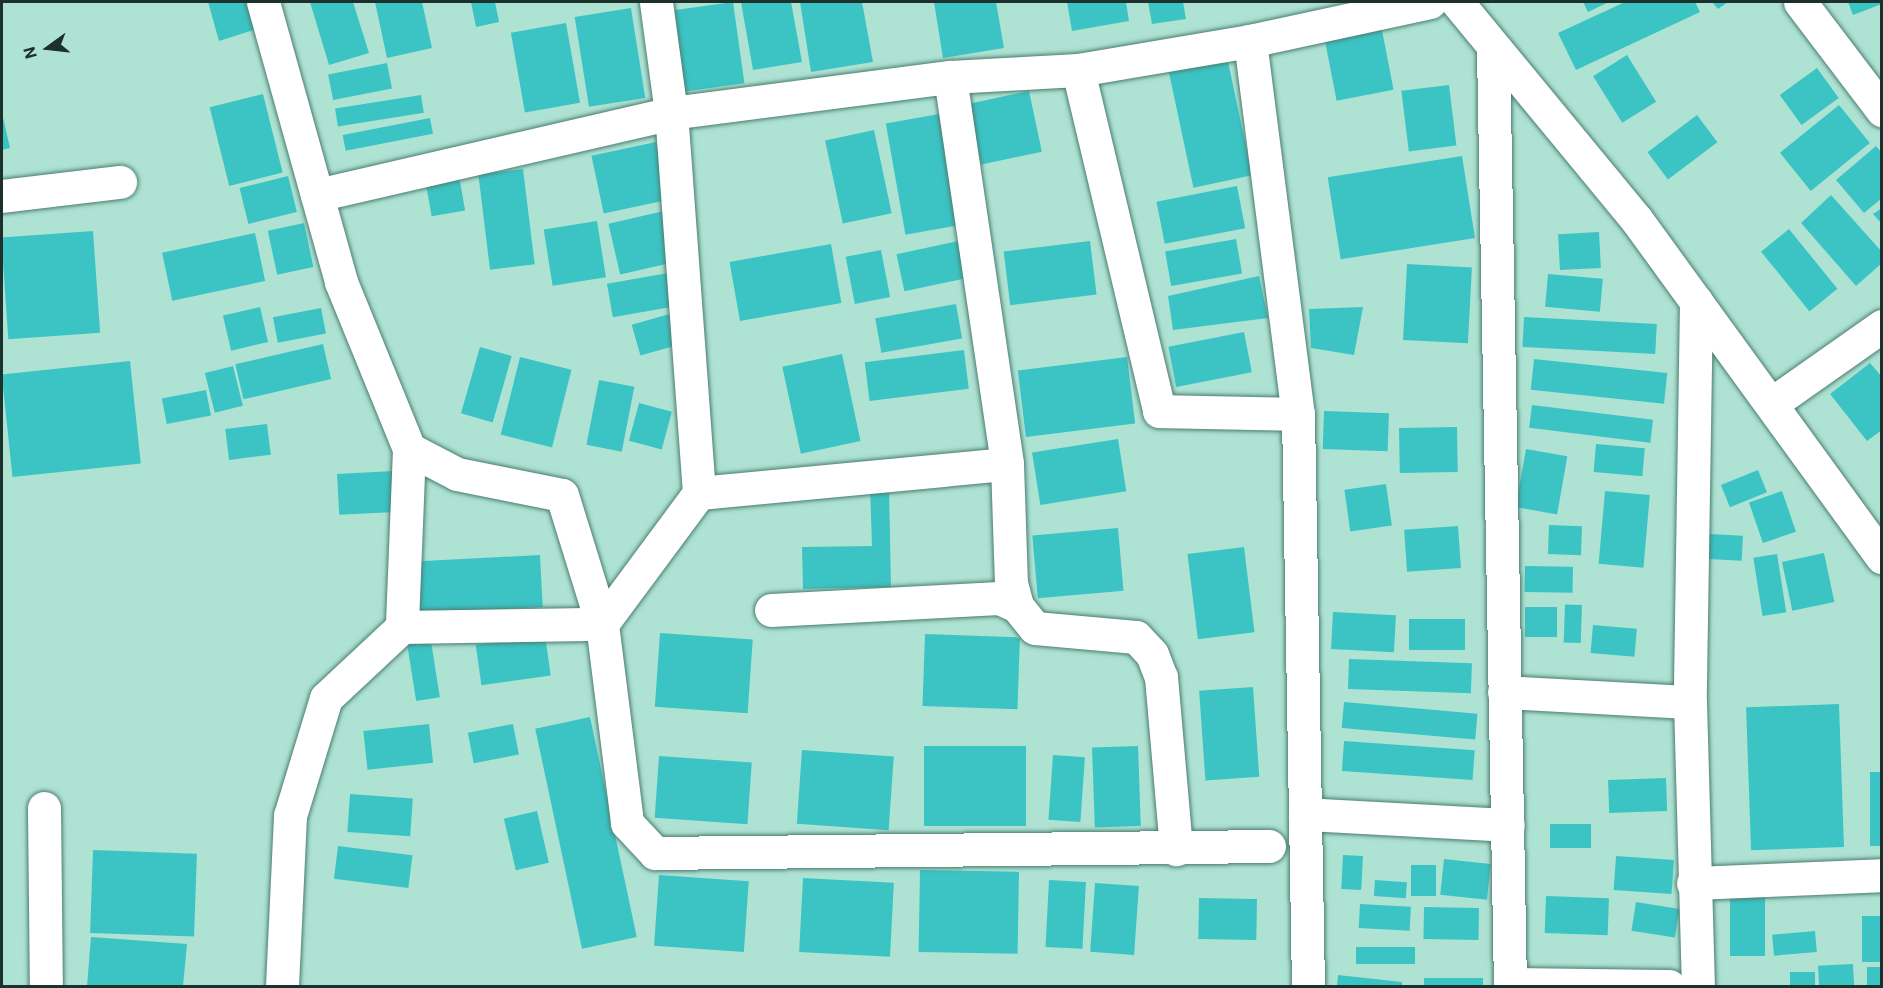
<!DOCTYPE html>
<html>
<head>
<meta charset="utf-8">
<style>
  body { margin:0 }
  #map { position:relative; width:1883px; height:988px; overflow:hidden; background:#aee3d4; font-family:Roboto,sans-serif }
  div>[style] { position:absolute }
  .building>* { inset:0; background:#3cc4c5; transform-origin:0 0 }
  .roads { filter:drop-shadow(0 0 2px #4a7d70) drop-shadow(0 0 2px #4a7d70) }
  .minor>* { height:33px; margin:-16.5px; padding:0 16.5px; transform-origin:16.5px; border-radius:16.5px; background:#fff }
  span { translate:-50% -50%; white-space:nowrap; text-align:center; line-height:1.15; -webkit-text-stroke:6px #aee3d4; paint-order:stroke }
  .frame { position:absolute; inset:0; border:3px solid #1c312b; pointer-events:none }
  .north { position:absolute; left:18px; top:18px; width:60px; height:60px; -webkit-text-stroke:4px #aee3d4; paint-order:stroke; rotate:255deg; font-size:16px; font-weight:700; line-height:24px; text-align:center; color:#1c312b }
  .north::after { content:''; display:block; margin:auto; width:21px; height:27px; background:#1c312b; clip-path:polygon(50% 0,100% 100%,50% 72%,0 100%) }
</style>
</head>
<body>
<div id="map">
  <div class="building">
    <div style="clip-path:polygon(208px 2px,251px 2px,260px 28px,219px 41px)"></div>
    <div style="clip-path:polygon(310px 2px,353px 2px,369px 53px,329px 65px)"></div>
    <div style="clip-path:polygon(375px 2px,422px 2px,432px 48px,387px 58px)"></div>
    <div style="clip-path:polygon(471px 2px,495px 2px,499px 22px,476px 27px)"></div>
    <div style="left:733px;top:2px;width:82px;height:60px;rotate:82deg"></div>
    <div style="clip-path:polygon(741px 2px,791px 2px,802px 62px,753px 70px)"></div>
    <div style="clip-path:polygon(800px 2px,862px 2px,873px 62px,811px 72px)"></div>
    <div style="clip-path:polygon(934px 2px,996px 2px,1004px 48px,943px 58px)"></div>
    <div style="clip-path:polygon(1067px 2px,1126px 2px,1129px 21px,1072px 31px)"></div>
    <div style="clip-path:polygon(1148px 2px,1183px 2px,1186px 19px,1152px 24px)"></div>
    <div style="clip-path:polygon(1583px 2px,1609px 2px,1588px 12px)"></div>
    <div style="clip-path:polygon(1625px 2px,1695px 2px,1700px 12px,1576px 70px,1558px 33px)"></div>
    <div style="clip-path:polygon(1712px 2px,1728px 2px,1718px 9px)"></div>
    <div style="clip-path:polygon(1848px 2px,1882px 2px,1882px 4px,1853px 15px)"></div>
    <div style="left:631px;top:8px;width:91px;height:57px;rotate:81deg"></div>
    <div style="left:1380px;top:20px;width:71px;height:58px;rotate:79deg"></div>
    <div style="left:566px;top:23px;width:81px;height:56px;rotate:80deg"></div>
    <div style="left:1627px;top:55px;width:55px;height:40px;rotate:58deg"></div>
    <div style="left:1227px;top:57px;width:121px;height:60px;rotate:78deg"></div>
    <div style="left:387px;top:63px;width:26px;height:60px;rotate:79deg"></div>
    <div style="left:1817px;top:68px;width:37px;height:46px;rotate:54deg"></div>
    <div style="left:1449px;top:85px;width:61px;height:48px;rotate:83deg"></div>
    <div style="left:1029px;top:91px;width:62px;height:62px;rotate:78deg"></div>
    <div style="left:263px;top:94px;width:81px;height:55px;rotate:76deg"></div>
    <div style="left:421px;top:95px;width:18px;height:87px;rotate:81deg"></div>
    <div style="left:1839px;top:105px;width:49px;height:76px;rotate:51deg"></div>
    <div style="clip-path:polygon(2px 113px,10px 148px,2px 150px)"></div>
    <div style="left:939px;top:114px;width:113px;height:54px;rotate:80deg"></div>
    <div style="left:1697px;top:115px;width:34px;height:62px;rotate:53deg"></div>
    <div style="left:430px;top:118px;width:16px;height:89px;rotate:79deg"></div>
    <div style="left:874px;top:130px;width:85px;height:50px;rotate:78deg"></div>
    <div style="left:656px;top:142px;width:59px;height:66px;rotate:78deg"></div>
    <div style="clip-path:polygon(1876px 146px,1882px 153px,1882px 198px,1864px 213px,1836px 180px)"></div>
    <div style="left:1462px;top:156px;width:83px;height:136px;rotate:81deg"></div>
    <div style="left:523px;top:169px;width:96px;height:45px;rotate:83deg"></div>
    <div style="left:458px;top:170px;width:41px;height:34px;rotate:80deg"></div>
    <div style="left:288px;top:176px;width:37px;height:50px;rotate:76deg"></div>
    <div style="left:1237px;top:186px;width:43px;height:82px;rotate:79deg"></div>
    <div style="clip-path:polygon(1831px 195px,1882px 252px,1882px 263px,1856px 286px,1801px 223px)"></div>
    <div style="clip-path:polygon(1882px 208px,1882px 224px,1873px 214px)"></div>
    <div style="left:664px;top:211px;width:52px;height:57px;rotate:77deg"></div>
    <div style="left:597px;top:221px;width:57px;height:54px;rotate:81deg"></div>
    <div style="left:304px;top:223px;width:45px;height:37px;rotate:78deg"></div>
    <div style="left:1789px;top:229px;width:77px;height:36px;rotate:51deg"></div>
    <div style="left:93px;top:231px;width:102px;height:92px;rotate:86deg"></div>
    <div style="left:1599px;top:232px;width:36px;height:41px;rotate:87deg"></div>
    <div style="left:255px;top:233px;width:49px;height:95px;rotate:78deg"></div>
    <div style="left:1236px;top:239px;width:35px;height:72px;rotate:80deg"></div>
    <div style="left:963px;top:240px;width:38px;height:68px;rotate:78deg"></div>
    <div style="left:1090px;top:241px;width:54px;height:87px;rotate:83deg"></div>
    <div style="left:831px;top:244px;width:60px;height:103px;rotate:80deg"></div>
    <div style="left:881px;top:250px;width:48px;height:36px;rotate:79deg"></div>
    <div style="left:1407px;top:264px;width:65px;height:76px;rotate:3deg"></div>
    <div style="left:668px;top:273px;width:34px;height:62px;rotate:80deg"></div>
    <div style="left:1548px;top:274px;width:55px;height:33px;rotate:5deg"></div>
    <div style="clip-path:polygon(1259px 276px,1268px 318px,1173px 330px,1168px 296px)"></div>
    <div style="left:956px;top:304px;width:35px;height:82px;rotate:80deg"></div>
    <div style="left:260px;top:307px;width:36px;height:38px;rotate:77deg"></div>
    <div style="clip-path:polygon(1363px 307px,1354px 355px,1311px 348px,1309px 309px)"></div>
    <div style="left:321px;top:308px;width:26px;height:49px;rotate:79deg"></div>
    <div style="left:673px;top:313px;width:32px;height:43px;rotate:74deg"></div>
    <div style="left:1524px;top:317px;width:133px;height:30px;rotate:3deg"></div>
    <div style="left:1244px;top:332px;width:41px;height:77px;rotate:79deg"></div>
    <div style="left:323px;top:344px;width:36px;height:90px;rotate:77deg"></div>
    <div style="left:480px;top:347px;width:33px;height:69px;rotate:16deg"></div>
    <div style="left:964px;top:350px;width:39px;height:100px;rotate:83deg"></div>
    <div style="left:842px;top:354px;width:89px;height:61px;rotate:78deg"></div>
    <div style="left:520px;top:357px;width:53px;height:80px;rotate:14deg"></div>
    <div style="left:1127px;top:357px;width:67px;height:110px;rotate:83deg"></div>
    <div style="left:1534px;top:359px;width:134px;height:31px;rotate:6deg"></div>
    <div style="left:130px;top:361px;width:103px;height:129px;rotate:84deg"></div>
    <div style="clip-path:polygon(1870px 363px,1882px 377px,1882px 430px,1867px 441px,1830px 394px)"></div>
    <div style="left:233px;top:366px;width:41px;height:29px;rotate:76deg"></div>
    <div style="left:599px;top:380px;width:36px;height:66px;rotate:11deg"></div>
    <div style="left:206px;top:390px;width:26px;height:45px;rotate:79deg"></div>
    <div style="left:639px;top:403px;width:34px;height:39px;rotate:15deg"></div>
    <div style="left:1532px;top:405px;width:122px;height:23px;rotate:7deg"></div>
    <div style="left:1324px;top:411px;width:65px;height:38px;rotate:2deg"></div>
    <div style="left:267px;top:424px;width:31px;height:42px;rotate:83deg"></div>
    <div style="left:1457px;top:427px;width:45px;height:58px;rotate:89deg"></div>
    <div style="left:1118px;top:439px;width:53px;height:87px;rotate:81deg"></div>
    <div style="left:1596px;top:444px;width:49px;height:28px;rotate:5deg"></div>
    <div style="left:1526px;top:449px;width:42px;height:59px;rotate:10deg"></div>
    <div style="left:1758px;top:470px;width:24px;height:40px;rotate:68deg"></div>
    <div style="left:393px;top:471px;width:41px;height:56px;rotate:87deg"></div>
    <div style="left:1386px;top:484px;width:42px;height:42px;rotate:82deg"></div>
    <div style="clip-path:polygon(889px 486px,891px 587px,803px 589px,802px 547px,872px 546px,870px 487px)"></div>
    <div style="left:1605px;top:491px;width:45px;height:73px;rotate:5deg"></div>
    <div style="left:1782px;top:491px;width:43px;height:35px;rotate:71deg"></div>
    <div style="left:1549px;top:525px;width:33px;height:29px;rotate:2deg"></div>
    <div style="left:1458px;top:526px;width:42px;height:54px;rotate:86deg"></div>
    <div style="left:1118px;top:528px;width:63px;height:86px;rotate:85deg"></div>
    <div style="left:1709px;top:534px;width:34px;height:25px;rotate:3deg"></div>
    <div style="left:1244px;top:547px;width:86px;height:57px;rotate:83deg"></div>
    <div style="left:1824px;top:553px;width:50px;height:43px;rotate:78deg"></div>
    <div style="left:1777px;top:554px;width:59px;height:24px;rotate:81deg"></div>
    <div style="left:540px;top:555px;width:52px;height:126px;rotate:87deg"></div>
    <div style="left:1525px;top:566px;width:48px;height:26px;rotate:1deg"></div>
    <div style="left:1582px;top:605px;width:38px;height:17px;rotate:92deg"></div>
    <div style="left:1525px;top:607px;width:32px;height:30px"></div>
    <div style="left:1333px;top:612px;width:63px;height:37px;rotate:3deg"></div>
    <div style="left:1409px;top:619px;width:56px;height:31px"></div>
    <div style="left:1593px;top:625px;width:44px;height:28px;rotate:5deg"></div>
    <div style="left:660px;top:633px;width:93px;height:74px;rotate:4deg"></div>
    <div style="left:925px;top:634px;width:95px;height:72px;rotate:2deg"></div>
    <div style="left:430px;top:635px;width:63px;height:24px;rotate:81deg"></div>
    <div style="left:545px;top:635px;width:41px;height:70px;rotate:82deg"></div>
    <div style="left:1349px;top:659px;width:123px;height:30px;rotate:2deg"></div>
    <div style="left:1253px;top:687px;width:90px;height:54px;rotate:86deg"></div>
    <div style="left:1344px;top:702px;width:134px;height:26px;rotate:5deg"></div>
    <div style="left:1839px;top:704px;width:143px;height:93px;rotate:88deg"></div>
    <div style="left:590px;top:717px;width:225px;height:56px;rotate:78deg"></div>
    <div style="left:429px;top:724px;width:39px;height:66px;rotate:84deg"></div>
    <div style="left:513px;top:724px;width:31px;height:46px;rotate:79deg"></div>
    <div style="left:1344px;top:741px;width:131px;height:30px;rotate:4deg"></div>
    <div style="left:924px;top:746px;width:102px;height:80px"></div>
    <div style="left:1138px;top:746px;width:80px;height:46px;rotate:88deg"></div>
    <div style="left:802px;top:750px;width:92px;height:74px;rotate:4deg"></div>
    <div style="left:1053px;top:755px;width:32px;height:65px;rotate:4deg"></div>
    <div style="left:659px;top:756px;width:93px;height:62px;rotate:4deg"></div>
    <div style="left:1870px;top:772px;width:12px;height:74px"></div>
    <div style="left:1666px;top:778px;width:33px;height:58px;rotate:88deg"></div>
    <div style="left:350px;top:794px;width:63px;height:38px;rotate:4deg"></div>
    <div style="left:537px;top:811px;width:53px;height:34px;rotate:77deg"></div>
    <div style="left:1550px;top:824px;width:41px;height:24px"></div>
    <div style="left:338px;top:846px;width:75px;height:33px;rotate:7deg"></div>
    <div style="left:93px;top:850px;width:104px;height:83px;rotate:2deg"></div>
    <div style="left:1343px;top:855px;width:20px;height:34px;rotate:3deg"></div>
    <div style="left:1616px;top:856px;width:58px;height:34px;rotate:4deg"></div>
    <div style="left:1444px;top:859px;width:47px;height:36px;rotate:6deg"></div>
    <div style="left:1411px;top:865px;width:25px;height:31px"></div>
    <div style="left:920px;top:870px;width:99px;height:82px;rotate:1deg"></div>
    <div style="left:659px;top:875px;width:90px;height:71px;rotate:4deg"></div>
    <div style="left:803px;top:878px;width:91px;height:74px;rotate:3deg"></div>
    <div style="left:1049px;top:880px;width:37px;height:67px;rotate:3deg"></div>
    <div style="left:1375px;top:880px;width:32px;height:16px;rotate:4deg"></div>
    <div style="left:1095px;top:883px;width:44px;height:69px;rotate:4deg"></div>
    <div style="left:1546px;top:896px;width:63px;height:37px;rotate:2deg"></div>
    <div style="left:1730px;top:897px;width:35px;height:59px"></div>
    <div style="left:1199px;top:898px;width:58px;height:41px;rotate:1deg"></div>
    <div style="left:1636px;top:902px;width:44px;height:29px;rotate:9deg"></div>
    <div style="left:1360px;top:904px;width:51px;height:24px;rotate:3deg"></div>
    <div style="left:1424px;top:907px;width:55px;height:32px;rotate:1deg"></div>
    <div style="left:1862px;top:916px;width:20px;height:46px"></div>
    <div style="left:1815px;top:931px;width:21px;height:43px;rotate:85deg"></div>
    <div style="clip-path:polygon(91px 937px,187px 944px,183px 986px,87px 986px)"></div>
    <div style="left:1356px;top:947px;width:59px;height:17px"></div>
    <div style="left:1853px;top:964px;width:22px;height:35px;rotate:87deg"></div>
    <div style="left:1882px;top:967px;width:19px;height:15px;rotate:90deg"></div>
    <div style="left:1815px;top:972px;width:14px;height:25px;rotate:90deg"></div>
    <div style="clip-path:polygon(1338px 975px,1402px 982px,1402px 986px,1337px 986px)"></div>
    <div style="left:1424px;top:978px;width:59px;height:8px"></div>
  </div>
  <div class="roads">
    <div class="minor">
      <div style="left:263px;top:2px;width:291px;rotate:74.4deg"></div>
      <div style="left:341px;top:282px;width:180px;rotate:67.8deg"></div>
      <div style="left:409px;top:449px;width:178px;rotate:92.3deg"></div>
      <div style="left:402px;top:627px;width:104px;rotate:136.9deg"></div>
      <div style="left:326px;top:698px;width:123px;rotate:107deg"></div>
      <div style="left:290px;top:816px;width:170px;rotate:92.7deg"></div>
      <div style="left:1457px;top:2px;width:281px;rotate:50.5deg"></div>
      <div style="left:1636px;top:219px;width:418px;rotate:54deg"></div>
      <div style="left:1800px;top:2px;width:136px;rotate:52.8deg"></div>
      <div style="left:1250px;top:41px;width:376px;rotate:82.7deg"></div>
      <div style="left:1298px;top:414px;width:572px;rotate:89deg"></div>
      <div style="left:1493px;top:50px;width:936px;rotate:88.96deg"></div>
      <div style="left:1078px;top:70px;width:350px;rotate:76.6deg"></div>
      <div style="left:1159px;top:411px;width:139px;rotate:1.2deg"></div>
      <div style="left:950px;top:77px;width:391px;rotate:81.6deg"></div>
      <div style="left:1007px;top:464px;width:119px;rotate:88.1deg"></div>
      <div style="left:1011px;top:583px;width:24px;rotate:75deg"></div>
      <div style="left:1017px;top:606px;width:28px;rotate:51deg"></div>
      <div style="left:1035px;top:628px;width:101px;rotate:5.1deg"></div>
      <div style="left:1136px;top:637px;width:23px;rotate:47deg"></div>
      <div style="left:1152px;top:654px;width:25px;rotate:69deg"></div>
      <div style="left:1161px;top:677px;width:173px;rotate:85deg"></div>
      <div style="left:317px;top:195px;width:363px;rotate:-13deg"></div>
      <div style="left:671px;top:113px;width:281px;rotate:-7.4deg"></div>
      <div style="left:950px;top:77px;width:128px;rotate:-3.1deg"></div>
      <div style="left:1078px;top:70px;width:174px;rotate:-9.6deg"></div>
      <div style="left:1250px;top:41px;width:184px;rotate:-12.2deg"></div>
      <div style="left:2px;top:196px;width:119px;rotate:-6.8deg"></div>
      <div style="left:1696px;top:301px;width:401px;rotate:90.9deg"></div>
      <div style="left:1690px;top:702px;width:284px;rotate:88.4deg"></div>
      <div style="left:1771px;top:404px;width:136px;rotate:-35.1deg"></div>
      <div style="left:409px;top:449px;width:54px;rotate:27.5deg"></div>
      <div style="left:457px;top:474px;width:107px;rotate:11.3deg"></div>
      <div style="left:562px;top:495px;width:135px;rotate:72.8deg"></div>
      <div style="left:602px;top:624px;width:201px;rotate:82.8deg"></div>
      <div style="left:627px;top:823px;width:41px;rotate:47deg"></div>
      <div style="left:655px;top:853px;width:614px;rotate:-0.65deg"></div>
      <div style="left:699px;top:493px;width:309px;rotate:-5.4deg"></div>
      <div style="left:771px;top:610px;width:228px;rotate:-3deg"></div>
      <div style="left:999px;top:598px;width:20px;rotate:24deg"></div>
      <div style="left:602px;top:624px;width:163px;rotate:-53.5deg"></div>
      <div style="left:699px;top:493px;width:381px;rotate:-94.2deg"></div>
      <div style="left:671px;top:113px;width:112px;rotate:-97.7deg"></div>
      <div style="left:402px;top:627px;width:200px;rotate:-0.9deg"></div>
      <div style="left:1504px;top:692px;width:186px;rotate:3.1deg"></div>
      <div style="left:44px;top:808px;width:178px;rotate:89.4deg"></div>
      <div style="left:1305px;top:814px;width:203px;rotate:3.1deg"></div>
      <div style="left:1693px;top:883px;width:189px;rotate:-2.4deg"></div>
      <div style="left:1510px;top:984px;width:159px;rotate:0.7deg"></div>
    </div>
  </div>
  <div class="frame"></div>
  <div class="north">N</div>
</div>
</body>
</html>
